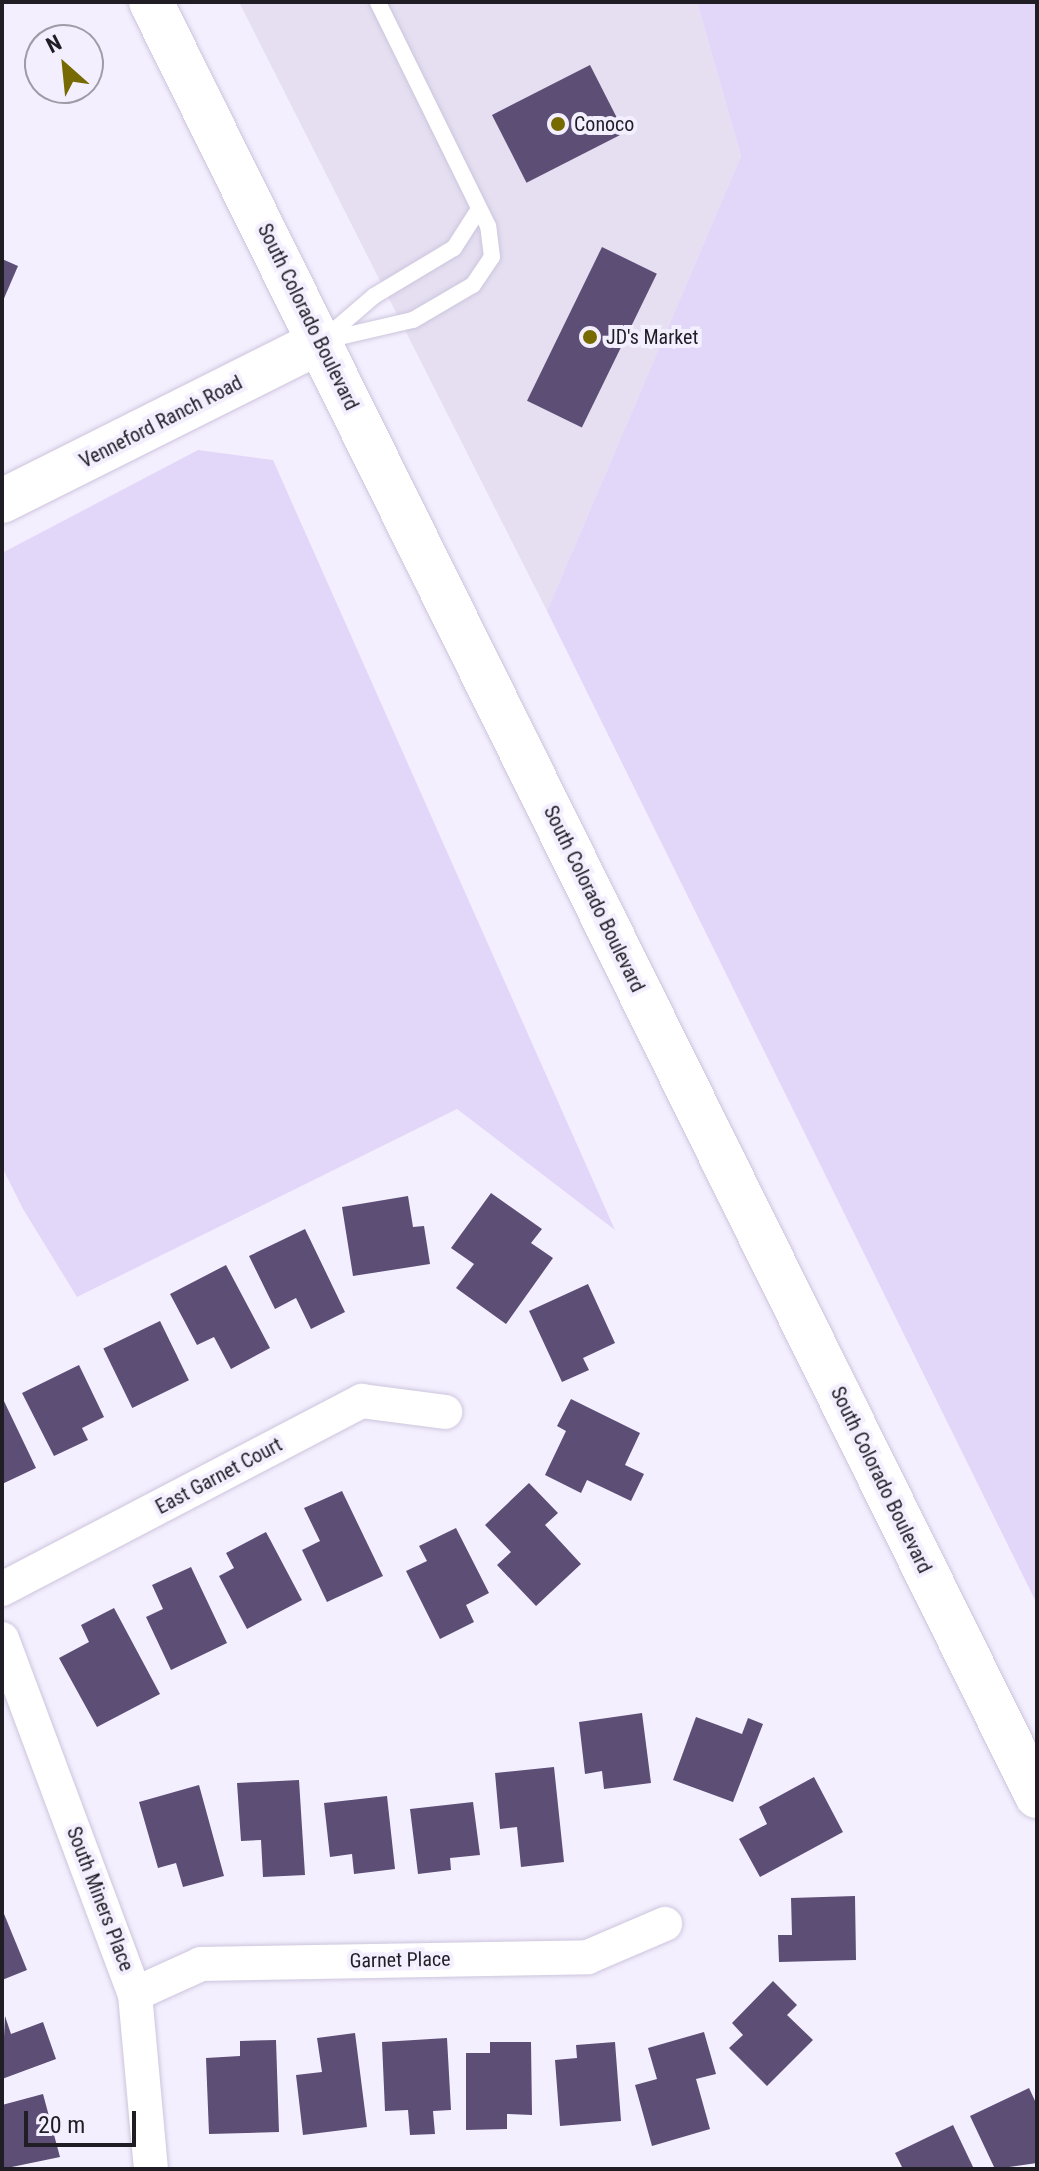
<!DOCTYPE html>
<html>
<head>
<meta charset="utf-8">
<style>
  body { margin:0 }
  #map { position:relative; width:1039px; height:2171px; overflow:hidden; background:#f4effe; font-family:"Roboto Condensed",sans-serif }
  div>[style] { position:absolute }
  .built>* { inset:0; background:#e5dff1 }
  .green>* { inset:0; background:#e2d7f9 }
  .building>* { inset:0; background:#5c4e75; transform-origin:0 0 }
  .roads { filter:drop-shadow(0 0 2px #cdc5dd) drop-shadow(0 0 2px #cdc5dd) }
  .lane>* { height:16px; margin:-8px; padding:0 8px; transform-origin:8px; border-radius:8px; background:#fff }
  .street>* { height:34px; margin:-17px; padding:0 17px; transform-origin:17px; border-radius:17px; background:#fff }
  .secondary>* { height:44px; margin:-22px; padding:0 22px; transform-origin:22px; border-radius:22px; background:#fff }
  .dots>* { width:22px; height:22px; translate:-50% -50%; box-sizing:border-box; border:4px solid #f4effe; border-radius:50% }
  span { translate:-50% -50%; white-space:nowrap; text-align:center; line-height:1.15; -webkit-text-stroke:8px #f4effe; paint-order:stroke }
  .poi-label { font-size:20px; color:#201d25 }
  .left { translate:0 -50%; text-align:left }
  .street-label { font-size:20px; color:#201d25 }
  .frame { position:absolute; inset:0; border:4px solid #201d25; pointer-events:none }
  .north { position:absolute; left:24px; top:24px; width:80px; height:80px; box-sizing:border-box; background:#f4effe; border:2px solid #9f9ba7; border-radius:50%; rotate:333deg; font-size:22px; font-weight:700; line-height:32px; text-align:center; color:#201d25 }
  .north::after { content:''; display:block; margin:auto; width:28px; height:36px; background:#776a03; clip-path:polygon(50% 0,100% 100%,50% 72%,0 100%) }
  .scale { position:absolute; left:24px; top:2111px; width:112px; height:36px; box-sizing:border-box; border:4px solid #201d25; border-top:0; padding-left:10px; font-size:24px; line-height:28px; white-space:nowrap; color:#201d25; -webkit-text-stroke:6px #f4effe; paint-order:stroke }
</style>
</head>
<body>
<div id="map">
  <div class="built">
    <div style="clip-path:polygon(239px 2px,697px 2px,741px 156px,547px 611px)"></div>
  </div>
  <div class="green">
    <div style="clip-path:polygon(697px 2px,1037px 2px,1037px 1604px,547px 611px,741px 156px)"></div>
    <div style="clip-path:polygon(198px 450px,273px 460px,615px 1230px,457px 1109px,77px 1297px,23px 1209px,2px 1167px,2px 553px)"></div>
  </div>
  <div class="building">
    <div style="left:590px;top:65px;width:76px;height:110px;rotate:63deg"></div>
    <div style="left:602px;top:247px;width:61px;height:171px;rotate:26deg"></div>
    <div style="clip-path:polygon(2px 259px,18px 266px,2px 303px)"></div>
    <div style="clip-path:polygon(491px 1193px,542px 1229px,531px 1243px,553px 1258px,506px 1324px,456px 1288px,474px 1264px,451px 1248px)"></div>
    <div style="clip-path:polygon(408px 1196px,413px 1227px,424px 1226px,430px 1264px,353px 1276px,342px 1207px)"></div>
    <div style="clip-path:polygon(305px 1229px,345px 1312px,311px 1329px,296px 1298px,275px 1309px,249px 1256px)"></div>
    <div style="clip-path:polygon(226px 1265px,270px 1348px,231px 1369px,214px 1337px,197px 1345px,170px 1294px)"></div>
    <div style="clip-path:polygon(588px 1284px,615px 1343px,583px 1358px,589px 1370px,562px 1382px,529px 1311px)"></div>
    <div style="left:160px;top:1321px;width:66px;height:63px;rotate:64deg"></div>
    <div style="clip-path:polygon(79px 1365px,104px 1417px,82px 1428px,88px 1440px,54px 1456px,22px 1393px)"></div>
    <div style="clip-path:polygon(2px 1397px,36px 1468px,2px 1484px)"></div>
    <div style="clip-path:polygon(571px 1399px,640px 1433px,625px 1465px,644px 1474px,631px 1501px,587px 1480px,581px 1493px,545px 1475px,566px 1431px,557px 1426px)"></div>
    <div style="clip-path:polygon(529px 1483px,558px 1513px,545px 1525px,581px 1564px,536px 1606px,497px 1565px,511px 1552px,485px 1525px)"></div>
    <div style="clip-path:polygon(342px 1491px,383px 1576px,327px 1602px,302px 1550px,320px 1541px,304px 1508px)"></div>
    <div style="clip-path:polygon(456px 1528px,489px 1593px,466px 1605px,474px 1622px,440px 1639px,406px 1571px,427px 1561px,419px 1546px)"></div>
    <div style="clip-path:polygon(266px 1532px,302px 1600px,247px 1629px,219px 1576px,234px 1568px,226px 1553px)"></div>
    <div style="clip-path:polygon(191px 1567px,227px 1643px,171px 1670px,146px 1617px,163px 1609px,152px 1585px)"></div>
    <div style="clip-path:polygon(114px 1608px,160px 1694px,97px 1727px,59px 1658px,89px 1642px,81px 1625px)"></div>
    <div style="clip-path:polygon(642px 1713px,651px 1783px,604px 1789px,602px 1771px,585px 1774px,579px 1722px)"></div>
    <div style="clip-path:polygon(696px 1717px,742px 1734px,748px 1718px,763px 1724px,733px 1802px,673px 1780px)"></div>
    <div style="clip-path:polygon(554px 1767px,564px 1862px,521px 1867px,517px 1827px,500px 1829px,495px 1773px)"></div>
    <div style="clip-path:polygon(814px 1777px,843px 1832px,760px 1877px,739px 1839px,767px 1824px,759px 1807px)"></div>
    <div style="clip-path:polygon(299px 1780px,305px 1875px,263px 1877px,261px 1840px,241px 1841px,237px 1783px)"></div>
    <div style="clip-path:polygon(199px 1785px,224px 1876px,183px 1887px,176px 1863px,158px 1868px,139px 1802px)"></div>
    <div style="clip-path:polygon(387px 1796px,395px 1869px,354px 1874px,352px 1854px,330px 1857px,324px 1803px)"></div>
    <div style="clip-path:polygon(473px 1802px,480px 1855px,450px 1858px,451px 1870px,418px 1874px,410px 1809px)"></div>
    <div style="clip-path:polygon(855px 1896px,856px 1960px,779px 1962px,778px 1935px,792px 1935px,791px 1898px)"></div>
    <div style="clip-path:polygon(2px 1909px,27px 1970px,2px 1980px)"></div>
    <div style="clip-path:polygon(773px 1981px,797px 2005px,787px 2015px,813px 2040px,767px 2086px,729px 2048px,743px 2035px,732px 2023px)"></div>
    <div style="clip-path:polygon(5px 2016px,11px 2034px,43px 2022px,56px 2059px,2px 2079px)"></div>
    <div style="clip-path:polygon(704px 2032px,716px 2074px,696px 2079px,710px 2129px,652px 2146px,635px 2085px,657px 2079px,648px 2048px)"></div>
    <div style="clip-path:polygon(355px 2033px,367px 2127px,303px 2135px,296px 2075px,322px 2072px,317px 2038px)"></div>
    <div style="clip-path:polygon(447px 2038px,451px 2110px,433px 2111px,435px 2134px,410px 2135px,408px 2110px,385px 2111px,382px 2042px)"></div>
    <div style="clip-path:polygon(276px 2040px,279px 2132px,209px 2134px,206px 2058px,240px 2056px,240px 2041px)"></div>
    <div style="clip-path:polygon(490px 2042px,531px 2042px,532px 2115px,507px 2114px,507px 2129px,466px 2130px,466px 2053px,490px 2053px)"></div>
    <div style="clip-path:polygon(615px 2042px,621px 2121px,560px 2126px,555px 2060px,577px 2058px,576px 2045px)"></div>
    <div style="clip-path:polygon(1029px 2088px,1037px 2105px,1037px 2163px,995px 2169px,970px 2116px)"></div>
    <div style="clip-path:polygon(43px 2094px,60px 2157px,2px 2169px,2px 2105px)"></div>
    <div style="clip-path:polygon(953px 2125px,974px 2169px,903px 2169px,895px 2153px)"></div>
  </div>
  <div class="roads">
    <div class="lane">
      <div style="left:324px;top:339px;width:66px;rotate:-40.7deg"></div>
      <div style="left:374px;top:296px;width:93px;rotate:-31deg"></div>
      <div style="left:454px;top:248px;width:46px;rotate:-57.3deg"></div>
      <div style="left:322px;top:341px;width:93px;rotate:-13deg"></div>
      <div style="left:413px;top:320px;width:69px;rotate:-30.3deg"></div>
      <div style="left:473px;top:285px;width:34px;rotate:-56deg"></div>
      <div style="left:492px;top:257px;width:31px;rotate:-97deg"></div>
      <div style="left:488px;top:226px;width:250px;rotate:-116.2deg"></div>
    </div>
    <div class="street">
      <div style="left:2px;top:1589px;width:406px;rotate:-27.6deg"></div>
      <div style="left:362px;top:1401px;width:84px;rotate:7.5deg"></div>
      <div style="left:2px;top:1639px;width:379px;rotate:69.5deg"></div>
      <div style="left:135px;top:1994px;width:176px;rotate:84.8deg"></div>
      <div style="left:135px;top:1994px;width:72px;rotate:-24.4deg"></div>
      <div style="left:201px;top:1964px;width:387px;rotate:-1deg"></div>
      <div style="left:588px;top:1957px;width:84px;rotate:-23.2deg"></div>
    </div>
    <div class="secondary">
      <div style="left:151px;top:2px;width:2001px;rotate:63.72deg"></div>
      <div style="left:2px;top:501px;width:356px;rotate:-26.6deg"></div>
    </div>
  </div>
  <div class="dots">
    <div style="left:558px;top:124px;background:#776a03"></div>
    <div style="left:590px;top:337px;background:#776a03"></div>
  </div>
  <div class="poi-label">
    <span class="left" style="left:574px;top:124px">Conoco</span>
    <span class="left" style="left:606px;top:337px">JD's Market</span>
  </div>
  <div class="street-label">
    <span style="left:308px;top:317px;rotate:64deg">South Colorado Boulevard</span>
    <span style="left:161px;top:422px;rotate:-27deg">Venneford Ranch Road</span>
    <span style="left:594px;top:899px;rotate:64deg">South Colorado Boulevard</span>
    <span style="left:219px;top:1476px;rotate:-28deg">East Garnet Court</span>
    <span style="left:881px;top:1480px;rotate:64deg">South Colorado Boulevard</span>
    <span style="left:100px;top:1899px;rotate:69deg">South Miners Place</span>
    <span style="left:400px;top:1960px;rotate:-1deg">Garnet Place</span>
  </div>
  <div class="frame"></div>
  <div class="north">N</div>
  <div class="scale">20 m</div>
</div>
</body>
</html>
